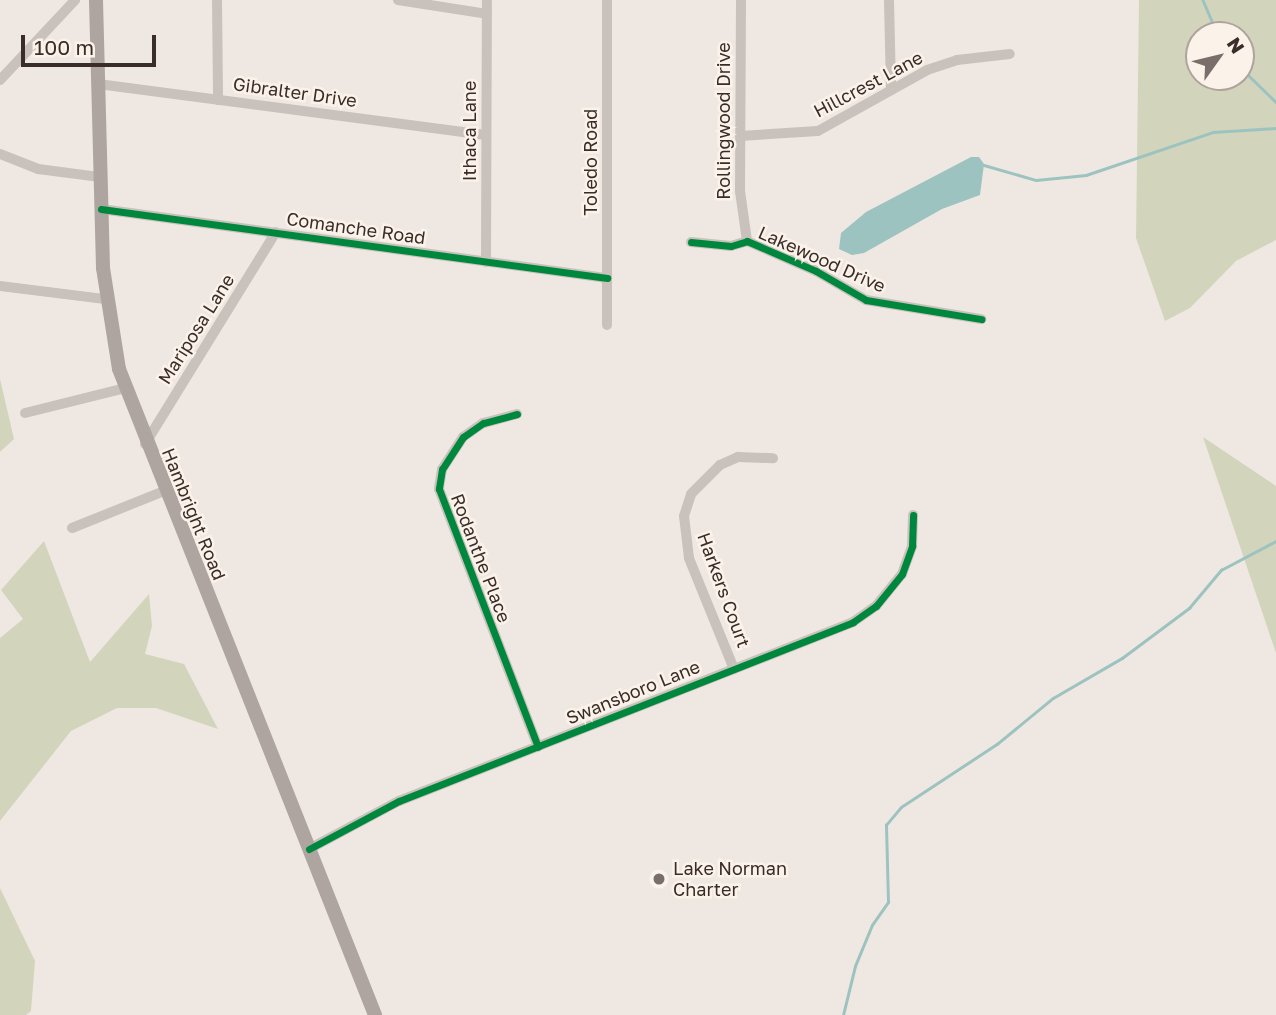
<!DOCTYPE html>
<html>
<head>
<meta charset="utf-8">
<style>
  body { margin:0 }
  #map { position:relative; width:1276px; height:1015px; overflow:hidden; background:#efe8e2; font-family:"Golos Text",sans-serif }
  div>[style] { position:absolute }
  .green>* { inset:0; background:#d2d5bc }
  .water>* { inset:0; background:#9dc3c0 }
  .stream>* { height:2.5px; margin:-1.25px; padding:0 1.25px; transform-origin:1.25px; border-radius:1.25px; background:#9dc3c0 }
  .minor>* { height:10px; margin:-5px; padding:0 5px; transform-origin:5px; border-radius:5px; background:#c9c1bb }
  .major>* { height:14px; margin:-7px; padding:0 7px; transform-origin:7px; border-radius:7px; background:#aea5a0 }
  .cycleway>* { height:7px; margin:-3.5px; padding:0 3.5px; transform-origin:3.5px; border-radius:3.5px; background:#00873e }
  .dots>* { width:19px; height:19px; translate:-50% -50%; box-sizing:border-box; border:4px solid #fbf2ea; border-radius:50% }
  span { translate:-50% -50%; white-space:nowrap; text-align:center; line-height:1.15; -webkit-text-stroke:5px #fbf2ea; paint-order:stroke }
  .street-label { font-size:18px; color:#3a2d29 }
  .poi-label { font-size:18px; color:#3a2d29 }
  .left { translate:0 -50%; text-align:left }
  .north { position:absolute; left:1185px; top:21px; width:70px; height:70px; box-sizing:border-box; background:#fbf2ea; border:2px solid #aea39d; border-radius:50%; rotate:56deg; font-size:19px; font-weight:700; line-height:28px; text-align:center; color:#3a2d29 }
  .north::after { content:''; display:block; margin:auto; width:24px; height:32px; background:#796e6a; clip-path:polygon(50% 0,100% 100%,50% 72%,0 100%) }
  .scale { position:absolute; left:21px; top:35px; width:135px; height:32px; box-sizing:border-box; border:4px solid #3a2d29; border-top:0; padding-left:9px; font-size:21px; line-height:24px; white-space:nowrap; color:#3a2d29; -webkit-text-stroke:5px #fbf2ea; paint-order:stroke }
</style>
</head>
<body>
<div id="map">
  <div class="green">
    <div style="clip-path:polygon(evenodd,1139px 0,1276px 0,1276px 240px,1236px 261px,1190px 308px,1165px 321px,1136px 238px,1139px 0,1199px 35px,1241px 35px,1241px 77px,1199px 77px,1199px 35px)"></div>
    <div style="clip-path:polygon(0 379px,14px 439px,0 452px)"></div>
    <div style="clip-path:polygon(1203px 437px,1276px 486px,1276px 653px)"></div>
    <div style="clip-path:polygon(44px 541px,90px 662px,149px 594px,152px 626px,145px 654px,184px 664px,218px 729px,156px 708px,117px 708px,71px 731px,0 821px,0 638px,23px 619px,1px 590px)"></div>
    <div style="clip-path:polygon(0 888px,35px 961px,31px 1011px,26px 1015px,0 1015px)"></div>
  </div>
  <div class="water">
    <div style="clip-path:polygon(971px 157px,979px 157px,984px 164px,980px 195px,942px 209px,864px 253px,852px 255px,839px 249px,841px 233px,866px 212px)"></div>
  </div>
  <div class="stream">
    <div style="left:1203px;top:0;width:38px;rotate:67deg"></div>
    <div style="left:1241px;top:68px;width:49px;rotate:44.2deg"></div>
    <div style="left:984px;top:165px;width:54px;rotate:16.1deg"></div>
    <div style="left:1036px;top:180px;width:50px;rotate:-5.7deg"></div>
    <div style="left:1086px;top:175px;width:134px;rotate:-18.7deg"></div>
    <div style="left:1213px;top:132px;width:63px;rotate:-3.6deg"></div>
    <div style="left:843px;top:1015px;width:50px;rotate:-76.2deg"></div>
    <div style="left:855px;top:966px;width:44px;rotate:-67.5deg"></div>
    <div style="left:872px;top:925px;width:28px;rotate:-55deg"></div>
    <div style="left:888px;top:902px;width:77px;rotate:-91.5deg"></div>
    <div style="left:886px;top:825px;width:23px;rotate:-50deg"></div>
    <div style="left:901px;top:807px;width:115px;rotate:-33.3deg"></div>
    <div style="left:997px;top:744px;width:72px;rotate:-39.4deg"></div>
    <div style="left:1053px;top:698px;width:80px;rotate:-30.1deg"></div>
    <div style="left:1122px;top:658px;width:84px;rotate:-36.7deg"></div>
    <div style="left:1189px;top:608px;width:50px;rotate:-49.9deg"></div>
    <div style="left:1221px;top:570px;width:62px;rotate:-27.8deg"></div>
  </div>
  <div class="minor">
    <div style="left:217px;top:0;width:100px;rotate:89.4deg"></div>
    <div style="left:398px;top:0;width:90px;rotate:8.9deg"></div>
    <div style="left:607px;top:0;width:325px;rotate:90deg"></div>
    <div style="left:741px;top:0;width:191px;rotate:90.3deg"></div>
    <div style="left:740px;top:191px;width:50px;rotate:82deg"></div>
    <div style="left:889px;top:0;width:90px;rotate:88.7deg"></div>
    <div style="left:0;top:80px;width:110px;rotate:-46.8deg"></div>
    <div style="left:98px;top:84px;width:391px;rotate:7.5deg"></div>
    <div style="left:740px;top:136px;width:78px;rotate:-3.7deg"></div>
    <div style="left:818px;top:131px;width:125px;rotate:-29.2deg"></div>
    <div style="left:927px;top:70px;width:32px;rotate:-18deg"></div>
    <div style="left:957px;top:60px;width:53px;rotate:-6.5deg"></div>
    <div style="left:0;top:154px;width:41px;rotate:21.5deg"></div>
    <div style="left:38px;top:169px;width:63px;rotate:7.4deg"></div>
    <div style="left:101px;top:209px;width:511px;rotate:7.77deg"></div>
    <div style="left:691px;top:242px;width:40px;rotate:5.7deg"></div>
    <div style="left:731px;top:246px;width:17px;rotate:-17deg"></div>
    <div style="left:747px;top:241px;width:75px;rotate:23.5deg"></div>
    <div style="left:816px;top:271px;width:58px;rotate:30.1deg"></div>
    <div style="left:866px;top:300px;width:117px;rotate:9.4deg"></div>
    <div style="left:486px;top:262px;width:262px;rotate:-89.8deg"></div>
    <div style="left:0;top:286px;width:106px;rotate:7.1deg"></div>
    <div style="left:25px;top:413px;width:103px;rotate:-14deg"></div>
    <div style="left:517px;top:414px;width:35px;rotate:165deg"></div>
    <div style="left:483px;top:423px;width:24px;rotate:145deg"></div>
    <div style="left:463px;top:437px;width:38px;rotate:123deg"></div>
    <div style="left:442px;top:469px;width:20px;rotate:99deg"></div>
    <div style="left:439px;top:489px;width:276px;rotate:69deg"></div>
    <div style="left:145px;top:444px;width:249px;rotate:-58.3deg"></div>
    <div style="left:72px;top:528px;width:99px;rotate:-21.9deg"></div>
    <div style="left:734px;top:669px;width:120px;rotate:-112.1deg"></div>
    <div style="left:689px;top:558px;width:42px;rotate:-96.8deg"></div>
    <div style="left:684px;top:516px;width:23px;rotate:-72deg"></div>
    <div style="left:691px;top:494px;width:41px;rotate:-45deg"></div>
    <div style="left:720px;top:465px;width:20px;rotate:-24deg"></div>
    <div style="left:738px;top:457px;width:35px;rotate:2deg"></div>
    <div style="left:309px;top:849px;width:102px;rotate:-28.1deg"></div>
    <div style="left:399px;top:801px;width:488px;rotate:-21.5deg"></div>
    <div style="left:853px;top:622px;width:28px;rotate:-35deg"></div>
    <div style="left:876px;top:606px;width:41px;rotate:-50.9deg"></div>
    <div style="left:902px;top:574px;width:30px;rotate:-70deg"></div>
    <div style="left:912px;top:546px;width:31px;rotate:-88deg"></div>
  </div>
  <div class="major">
    <div style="left:96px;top:0;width:268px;rotate:88.5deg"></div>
    <div style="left:103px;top:268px;width:102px;rotate:81deg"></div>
    <div style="left:119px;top:369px;width:695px;rotate:68.38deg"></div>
  </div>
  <div class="cycleway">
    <div style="left:101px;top:209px;width:511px;rotate:7.77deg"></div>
    <div style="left:691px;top:242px;width:40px;rotate:5.7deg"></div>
    <div style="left:731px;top:246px;width:17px;rotate:-17deg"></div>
    <div style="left:747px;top:241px;width:75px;rotate:23.5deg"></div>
    <div style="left:816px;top:271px;width:58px;rotate:30.1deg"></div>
    <div style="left:866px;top:300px;width:117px;rotate:9.4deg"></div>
    <div style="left:517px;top:414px;width:35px;rotate:165deg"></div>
    <div style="left:483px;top:423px;width:24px;rotate:145deg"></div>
    <div style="left:463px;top:437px;width:38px;rotate:123deg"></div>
    <div style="left:442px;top:469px;width:20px;rotate:99deg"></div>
    <div style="left:439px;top:489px;width:276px;rotate:69deg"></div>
    <div style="left:309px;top:849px;width:102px;rotate:-28.1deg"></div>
    <div style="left:399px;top:801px;width:488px;rotate:-21.5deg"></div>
    <div style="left:853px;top:622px;width:28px;rotate:-35deg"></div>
    <div style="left:876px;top:606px;width:41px;rotate:-50.9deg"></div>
    <div style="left:902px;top:574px;width:30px;rotate:-70deg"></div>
    <div style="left:912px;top:546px;width:31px;rotate:-88deg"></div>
  </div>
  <div class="dots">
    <div style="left:659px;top:879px;background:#796e6a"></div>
  </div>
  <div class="street-label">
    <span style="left:868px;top:84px;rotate:-28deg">Hillcrest Lane</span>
    <span style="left:295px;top:92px;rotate:8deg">Gibralter Drive</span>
    <span style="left:723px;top:121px;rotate:-90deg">Rollingwood Drive</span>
    <span style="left:469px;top:131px;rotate:-90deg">Ithaca Lane</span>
    <span style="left:590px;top:162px;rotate:-90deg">Toledo Road</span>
    <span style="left:356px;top:228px;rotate:8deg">Comanche Road</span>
    <span style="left:822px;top:259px;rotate:24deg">Lakewood Drive</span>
    <span style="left:196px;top:329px;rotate:-58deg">Mariposa Lane</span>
    <span style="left:194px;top:514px;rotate:68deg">Hambright Road</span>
    <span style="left:481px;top:558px;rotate:69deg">Rodanthe Place</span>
    <span style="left:724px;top:590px;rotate:70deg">Harkers Court</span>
    <span style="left:633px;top:692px;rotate:-22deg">Swansboro Lane</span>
  </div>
  <div class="poi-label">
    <span class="left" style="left:673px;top:879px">Lake Norman<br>Charter</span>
  </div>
  <div class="north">N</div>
  <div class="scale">100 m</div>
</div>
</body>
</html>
